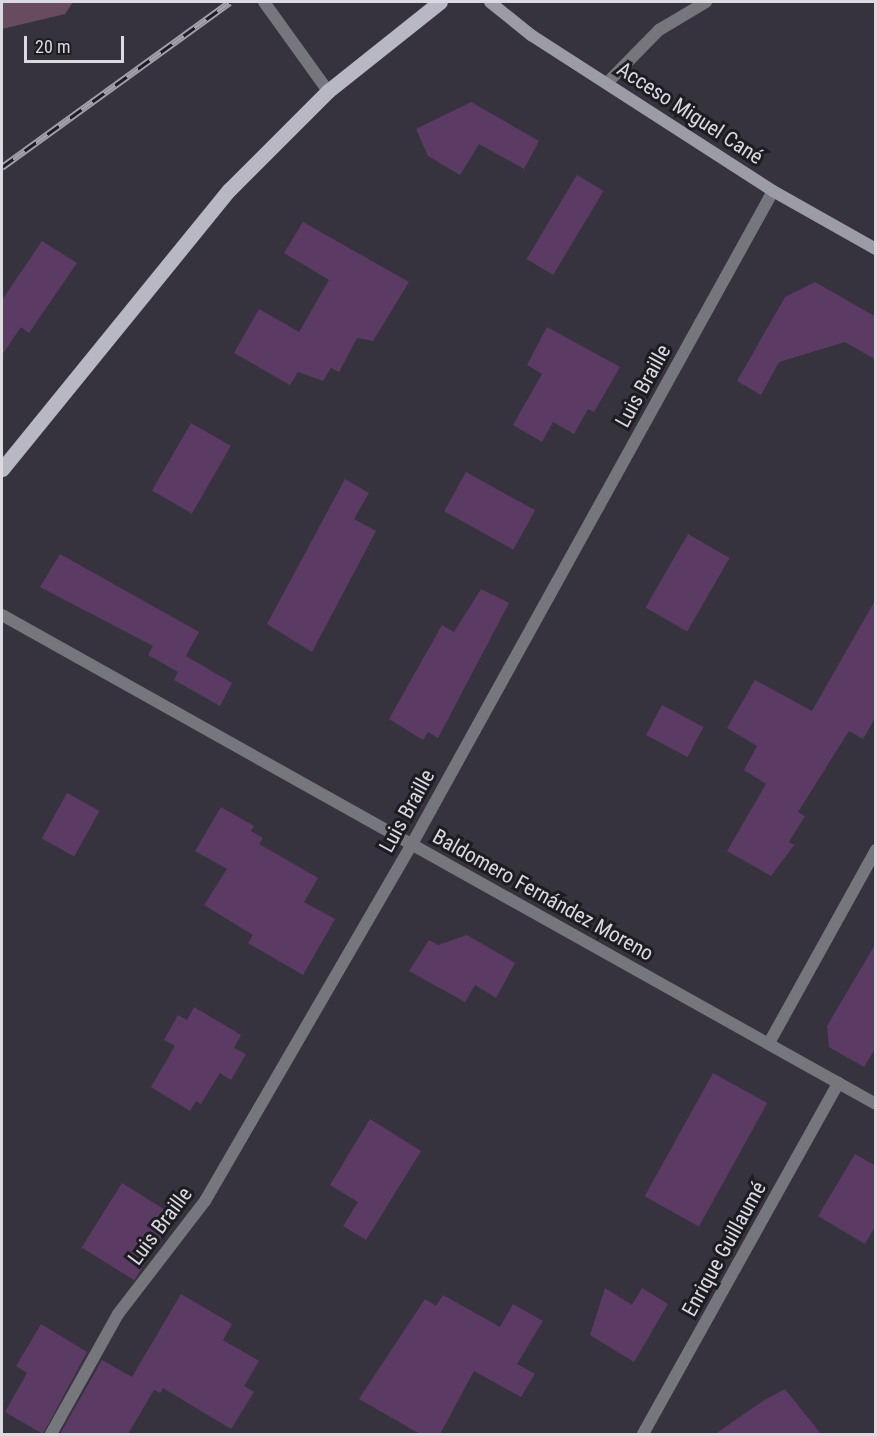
<!DOCTYPE html>
<html>
<head>
<meta charset="utf-8">
<style>
  body { margin:0 }
  #map { position:relative; width:877px; height:1436px; overflow:hidden; background:#36333e; font-family:"Roboto Condensed",sans-serif }
  div>[style] { position:absolute }
  .green>* { inset:0; background:#694b60 }
  .building>* { inset:0; background:#5b3b64; transform-origin:0 0 }
  .lane>* { height:12px; margin:-6px; padding:0 6px; transform-origin:6px; border-radius:6px; background:#76777d }
  .street>* { height:12px; margin:-6px; padding:0 6px; transform-origin:6px; border-radius:6px; background:#76777d }
  .secondary>* { height:12px; margin:-6px; padding:0 6px; transform-origin:6px; border-radius:6px; background:#9b9ca5 }
  .primary>* { height:15px; margin:-7.5px; padding:0 7.5px; transform-origin:7.5px; border-radius:7.5px; background:#b7b8c4 }
  .rail>* { height:7px; margin-top:-3.5px; transform-origin:0; background:repeating-linear-gradient(90deg,#1d1c21 0 14px,#a29fa8 0 28px); box-sizing:border-box; border-block:2px solid #a29fa8 }
  span { translate:-50% -50%; white-space:nowrap; text-align:center; line-height:1.15; -webkit-text-stroke:6px #1d1c21; paint-order:stroke }
  .street-label { font-size:21px; color:#dcdae1 }
  .frame { position:absolute; inset:0; border:3px solid #dcdae1; pointer-events:none }
  .scale { position:absolute; left:24px; top:36px; width:100px; height:27px; box-sizing:border-box; border:3px solid #dcdae1; border-top:0; padding-left:8px; font-size:18px; line-height:21px; white-space:nowrap; color:#dcdae1; -webkit-text-stroke:4px #1d1c21; paint-order:stroke }
</style>
</head>
<body>
<div id="map">
  <div class="green">
    <div style="clip-path:polygon(2px 2px,73px 2px,65px 14px,2px 29px)"></div>
  </div>
  <div class="building">
    <div style="clip-path:polygon(471px 102px,539px 141px,524px 169px,479px 144px,460px 175px,428px 156px,416px 129px)"></div>
    <div style="left:577px;top:175px;width:31px;height:98px;rotate:31deg"></div>
    <div style="clip-path:polygon(303px 222px,409px 282px,373px 341px,357px 338px,339px 372px,331px 368px,323px 381px,298px 372px,290px 385px,234px 353px,259px 309px,299px 332px,329px 280px,284px 253px)"></div>
    <div style="clip-path:polygon(42px 241px,77px 263px,29px 333px,21px 327px,2px 355px,2px 300px)"></div>
    <div style="clip-path:polygon(815px 282px,876px 317px,876px 360px,845px 342px,779px 362px,761px 395px,737px 381px,785px 297px)"></div>
    <div style="clip-path:polygon(547px 327px,620px 367px,594px 412px,588px 409px,574px 434px,553px 422px,542px 442px,513px 425px,542px 374px,527px 365px)"></div>
    <div style="left:191px;top:423px;width:46px;height:78px;rotate:30deg"></div>
    <div style="left:466px;top:472px;width:79px;height:45px;rotate:29deg"></div>
    <div style="clip-path:polygon(345px 479px,369px 493px,354px 519px,376px 531px,312px 652px,267px 624px)"></div>
    <div style="left:688px;top:534px;width:48px;height:85px;rotate:30deg"></div>
    <div style="clip-path:polygon(60px 554px,199px 632px,186px 656px,232px 683px,220px 706px,174px 680px,183px 662px,178px 672px,148px 655px,153px 646px,40px 587px)"></div>
    <div style="clip-path:polygon(481px 589px,509px 603px,438px 738px,428px 732px,423px 740px,389px 719px,442px 625px,454px 632px)"></div>
    <div style="clip-path:polygon(876px 599px,876px 716px,863px 739px,849px 731px,798px 812px,805px 816px,789px 842px,794px 845px,771px 876px,727px 851px,766px 784px,744px 770px,757px 746px,727px 728px,755px 680px,812px 711px)"></div>
    <div style="left:662px;top:705px;width:47px;height:34px;rotate:28deg"></div>
    <div style="left:67px;top:793px;width:37px;height:52px;rotate:29deg"></div>
    <div style="clip-path:polygon(221px 807px,254px 826px,251px 831px,263px 838px,259px 844px,318px 878px,304px 902px,335px 919px,303px 975px,248px 943px,253px 935px,204px 905px,227px 869px,195px 851px)"></div>
    <div style="clip-path:polygon(467px 935px,515px 963px,496px 998px,475px 985px,465px 1002px,409px 971px,429px 940px,438px 945px)"></div>
    <div style="clip-path:polygon(876px 943px,876px 1047px,864px 1067px,829px 1047px,827px 1026px)"></div>
    <div style="clip-path:polygon(194px 1007px,241px 1035px,234px 1048px,246px 1054px,231px 1080px,220px 1073px,201px 1104px,196px 1101px,190px 1111px,151px 1087px,175px 1046px,164px 1040px,178px 1015px,187px 1020px)"></div>
    <div style="left:713px;top:1073px;width:62px;height:141px;rotate:29deg"></div>
    <div style="clip-path:polygon(370px 1119px,421px 1151px,366px 1240px,343px 1226px,358px 1202px,330px 1185px)"></div>
    <div style="clip-path:polygon(855px 1154px,876px 1166px,876px 1225px,865px 1244px,818px 1216px)"></div>
    <div style="left:122px;top:1183px;width:62px;height:76px;rotate:32deg"></div>
    <div style="clip-path:polygon(605px 1288px,632px 1305px,642px 1288px,668px 1304px,634px 1362px,590px 1335px)"></div>
    <div style="clip-path:polygon(181px 1294px,232px 1324px,223px 1340px,259px 1361px,244px 1386px,254px 1392px,231px 1429px,163px 1388px,160px 1393px,154px 1390px,128px 1434px,60px 1434px,102px 1360px,132px 1377px)"></div>
    <div style="clip-path:polygon(443px 1295px,500px 1327px,513px 1304px,543px 1321px,517px 1364px,535px 1374px,521px 1397px,474px 1371px,440px 1434px,420px 1434px,359px 1399px,425px 1299px,436px 1306px)"></div>
    <div style="clip-path:polygon(41px 1324px,87px 1352px,43px 1434px,5px 1412px,27px 1373px,16px 1366px)"></div>
    <div style="clip-path:polygon(785px 1389px,821px 1434px,715px 1434px,763px 1401px)"></div>
  </div>
  <div class="lane">
    <div style="left:608px;top:82px;width:73px;rotate:-45.6deg"></div>
    <div style="left:659px;top:30px;width:55px;rotate:-30.8deg"></div>
  </div>
  <div class="street">
    <div style="left:264px;top:2px;width:110px;rotate:54.3deg"></div>
    <div style="left:2px;top:615px;width:1001px;rotate:29.23deg"></div>
    <div style="left:769px;top:1043px;width:221px;rotate:-61deg"></div>
    <div style="left:51px;top:1434px;width:137px;rotate:-60.8deg"></div>
    <div style="left:118px;top:1314px;width:143px;rotate:-52.4deg"></div>
    <div style="left:205px;top:1201px;width:413px;rotate:-59.9deg"></div>
    <div style="left:412px;top:844px;width:746px;rotate:-61.06deg"></div>
    <div style="left:643px;top:1434px;width:402px;rotate:-60.9deg"></div>
  </div>
  <div class="secondary">
    <div style="left:490px;top:2px;width:53px;rotate:38.8deg"></div>
    <div style="left:531px;top:35px;width:288px;rotate:32.8deg"></div>
    <div style="left:773px;top:191px;width:118px;rotate:29.4deg"></div>
  </div>
  <div class="primary">
    <div style="left:2px;top:469px;width:360px;rotate:-50.9deg"></div>
    <div style="left:229px;top:190px;width:140px;rotate:-45deg"></div>
    <div style="left:328px;top:91px;width:143px;rotate:-38.5deg"></div>
  </div>
  <div class="rail">
    <div style="left:2px;top:167px;width:281px;rotate:-35.9deg"></div>
  </div>
  <div class="street-label">
    <span style="left:690px;top:113px;rotate:33deg">Acceso Miguel Cané</span>
    <span style="left:643px;top:386px;rotate:-61deg">Luis Braille</span>
    <span style="left:407px;top:811px;rotate:-61deg">Luis Braille</span>
    <span style="left:543px;top:895px;rotate:29deg">Baldomero Fernández Moreno</span>
    <span style="left:160px;top:1226px;rotate:-53deg">Luis Braille</span>
    <span style="left:724px;top:1249px;rotate:-61deg">Enrique Guillaumé</span>
  </div>
  <div class="frame"></div>
  <div class="scale">20 m</div>
</div>
</body>
</html>
